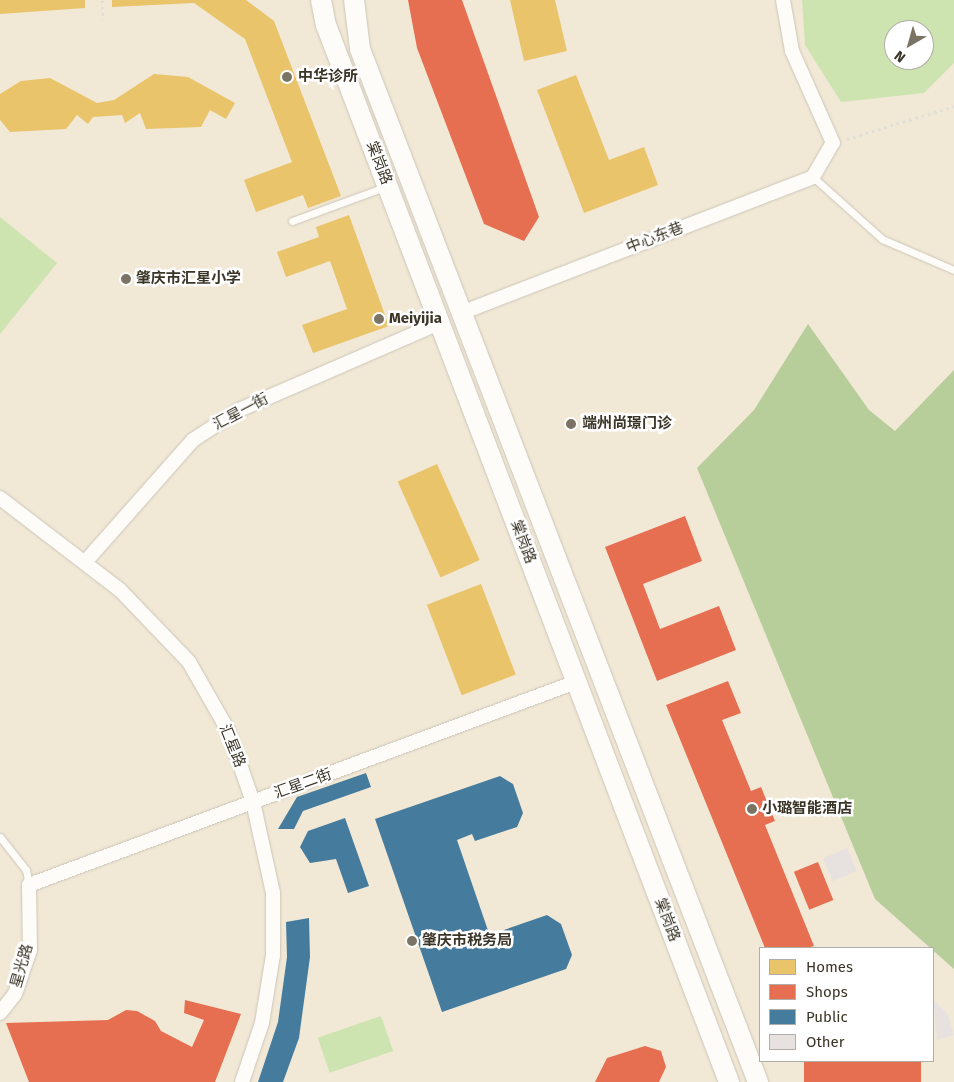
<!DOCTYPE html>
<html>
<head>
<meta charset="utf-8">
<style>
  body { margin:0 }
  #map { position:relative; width:954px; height:1082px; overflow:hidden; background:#f1e8d6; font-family:"Fira Sans","Noto Sans SC",sans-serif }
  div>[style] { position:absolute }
  .green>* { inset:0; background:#cde4b0; transform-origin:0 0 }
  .forest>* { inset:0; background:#b7ce9a }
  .homes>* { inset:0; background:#e9c46a; transform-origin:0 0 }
  .shops>* { inset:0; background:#e76f51; transform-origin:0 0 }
  .public>* { inset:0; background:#457b9d }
  .building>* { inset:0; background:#e7e2e0; transform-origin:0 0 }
  .path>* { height:3px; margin-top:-1.5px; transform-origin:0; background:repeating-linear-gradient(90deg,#e1ded8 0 2.5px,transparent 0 6.5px) }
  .roads { filter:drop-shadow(0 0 1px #ccc5b7) drop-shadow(0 0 1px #ccc5b7) }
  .lane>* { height:7px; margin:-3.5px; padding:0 3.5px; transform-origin:3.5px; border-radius:3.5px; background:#fdfcf9 }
  .street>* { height:14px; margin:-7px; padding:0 7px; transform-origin:7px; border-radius:7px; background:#fdfcf9 }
  .secondary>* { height:20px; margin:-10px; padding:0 10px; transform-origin:10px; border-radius:10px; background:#fdfcf9 }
  .dots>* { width:14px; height:14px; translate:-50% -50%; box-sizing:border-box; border:2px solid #fff; border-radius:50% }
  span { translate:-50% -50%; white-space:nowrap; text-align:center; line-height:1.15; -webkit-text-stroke:5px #fff; paint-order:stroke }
  .poi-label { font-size:15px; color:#3b3528; font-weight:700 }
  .left { translate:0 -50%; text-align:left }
  .street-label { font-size:15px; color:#3b3528 }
  .legend { position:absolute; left:759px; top:947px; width:175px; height:115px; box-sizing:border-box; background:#fff; border:1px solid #b1aea9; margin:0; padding:6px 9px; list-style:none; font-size:15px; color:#3b3528 }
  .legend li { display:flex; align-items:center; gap:10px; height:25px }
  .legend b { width:25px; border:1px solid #b1aea9 }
  .north { position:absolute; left:884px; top:20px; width:50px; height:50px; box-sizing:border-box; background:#fff; border:1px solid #b1aea9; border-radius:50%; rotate:218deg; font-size:14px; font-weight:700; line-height:20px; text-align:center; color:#3b3528 }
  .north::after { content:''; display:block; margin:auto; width:18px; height:22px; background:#7b7465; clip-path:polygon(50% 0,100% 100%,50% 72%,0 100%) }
</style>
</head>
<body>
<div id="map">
  <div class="green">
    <div style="clip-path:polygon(evenodd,802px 0,954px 0,954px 63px,924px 93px,841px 102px,805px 45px,802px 0,894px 30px,924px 30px,924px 60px,894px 60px,894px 30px)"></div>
    <div style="clip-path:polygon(0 217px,57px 263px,0 334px)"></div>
    <div style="left:381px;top:1016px;width:37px;height:67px;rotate:71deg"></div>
  </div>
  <div class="forest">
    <div style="clip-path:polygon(808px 324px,869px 410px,895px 431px,954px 370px,954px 969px,875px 899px,697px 468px,754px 410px)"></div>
  </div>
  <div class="homes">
    <div style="clip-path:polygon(0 0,85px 0,85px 8px,0 14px)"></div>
    <div style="clip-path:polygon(112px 0,246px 0,274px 21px,341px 196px,308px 208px,303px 195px,256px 212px,244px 180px,292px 162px,245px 39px,194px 3px,112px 7px)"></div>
    <div style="clip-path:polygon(510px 0,555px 0,567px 51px,524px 61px)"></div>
    <div style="clip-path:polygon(154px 74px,188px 77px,235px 103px,226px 119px,210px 110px,201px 127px,146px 129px,140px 113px,125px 123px,122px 115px,93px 117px,88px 124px,77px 115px,66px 129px,10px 132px,0 120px,0 94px,21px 81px,50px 78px,97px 103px,114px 100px)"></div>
    <div style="clip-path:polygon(576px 75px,609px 160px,644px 147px,658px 185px,584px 213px,537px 90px)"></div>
    <div style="clip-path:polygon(349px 215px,389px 326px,313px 353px,302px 325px,347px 309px,330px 261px,286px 277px,277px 252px,319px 237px,316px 227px)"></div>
    <div style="left:437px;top:464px;width:105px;height:43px;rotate:66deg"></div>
    <div style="left:481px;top:584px;width:97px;height:58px;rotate:69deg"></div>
  </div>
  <div class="shops">
    <div style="clip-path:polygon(408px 0,462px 0,539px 217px,524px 241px,484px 224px,417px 48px)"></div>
    <div style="clip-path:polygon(685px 516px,702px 561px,643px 584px,660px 629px,719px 606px,736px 650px,657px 681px,605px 547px)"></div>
    <div style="clip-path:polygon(728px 681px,741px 713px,722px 720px,751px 791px,761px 787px,775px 821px,765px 825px,814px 946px,807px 948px,765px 948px,666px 705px)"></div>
    <div style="left:818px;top:862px;width:41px;height:26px;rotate:68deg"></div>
    <div style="clip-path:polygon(185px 1000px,241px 1014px,215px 1082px,29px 1082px,6px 1023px,108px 1020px,126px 1010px,137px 1011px,155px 1021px,161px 1031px,192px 1047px,204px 1020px,184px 1013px)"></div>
    <div style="clip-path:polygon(645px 1046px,661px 1051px,666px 1067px,659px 1082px,595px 1082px,607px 1058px)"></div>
    <div style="left:804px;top:1061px;width:117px;height:22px"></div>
  </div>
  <div class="public">
    <div style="clip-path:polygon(366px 773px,371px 787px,303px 811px,294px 829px,278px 829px,297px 797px)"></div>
    <div style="clip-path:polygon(500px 776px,513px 784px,523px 813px,517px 827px,475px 841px,472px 834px,457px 840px,494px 948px,508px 943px,504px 930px,547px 915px,561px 924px,572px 955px,566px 969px,442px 1012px,375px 819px)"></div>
    <div style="clip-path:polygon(345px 818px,369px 886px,348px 893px,336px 859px,310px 863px,300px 847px,308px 831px)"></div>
    <div style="clip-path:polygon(309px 918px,310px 957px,299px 1038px,283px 1082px,258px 1082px,278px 1022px,287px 957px,286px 922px)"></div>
  </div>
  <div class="building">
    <div style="left:847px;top:848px;width:25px;height:26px;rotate:67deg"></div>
    <div style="clip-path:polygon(933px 1000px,948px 1014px,954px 1035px,937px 1040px)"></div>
  </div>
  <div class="path">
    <div style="left:102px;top:0;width:20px;rotate:87deg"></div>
    <div style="left:847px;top:139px;width:112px;rotate:-17.1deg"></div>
  </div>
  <div class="roads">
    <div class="lane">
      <div style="left:813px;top:177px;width:93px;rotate:41.9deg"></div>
      <div style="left:882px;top:239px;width:78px;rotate:23.3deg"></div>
      <div style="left:292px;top:221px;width:101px;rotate:-20.2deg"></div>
      <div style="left:0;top:837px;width:42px;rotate:51.8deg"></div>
      <div style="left:26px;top:870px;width:15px;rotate:79deg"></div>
    </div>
    <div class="street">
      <div style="left:461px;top:313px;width:377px;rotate:-21.1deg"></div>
      <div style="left:813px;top:177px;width:39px;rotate:-60deg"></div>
      <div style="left:833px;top:143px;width:101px;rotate:-114deg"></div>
      <div style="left:792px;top:51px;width:52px;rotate:-100deg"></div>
      <div style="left:0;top:498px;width:151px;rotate:37.5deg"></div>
      <div style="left:120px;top:590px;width:100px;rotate:46.2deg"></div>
      <div style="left:189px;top:662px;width:78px;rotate:60.2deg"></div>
      <div style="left:228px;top:730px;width:76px;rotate:70.9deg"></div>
      <div style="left:253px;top:802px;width:93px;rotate:77.6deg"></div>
      <div style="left:273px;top:893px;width:62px;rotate:90deg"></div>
      <div style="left:273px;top:955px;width:69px;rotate:99.2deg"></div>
      <div style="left:262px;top:1023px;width:62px;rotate:108.7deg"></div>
      <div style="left:86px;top:561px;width:162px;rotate:-48.5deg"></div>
      <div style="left:193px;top:440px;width:55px;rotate:-33.1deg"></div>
      <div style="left:239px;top:410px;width:218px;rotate:-23.5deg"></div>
      <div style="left:0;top:1013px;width:24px;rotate:-52deg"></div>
      <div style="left:15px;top:994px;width:46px;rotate:-71.2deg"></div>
      <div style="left:30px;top:950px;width:65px;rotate:-90.9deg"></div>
      <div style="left:29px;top:885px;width:583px;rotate:-20.36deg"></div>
    </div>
    <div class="secondary">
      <div style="left:321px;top:0;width:25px;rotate:79deg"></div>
      <div style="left:326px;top:25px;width:1131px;rotate:69.13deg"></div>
      <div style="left:354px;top:0;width:49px;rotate:83deg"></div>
      <div style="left:360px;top:49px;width:1107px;rotate:68.93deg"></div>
    </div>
  </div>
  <div class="dots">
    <div style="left:287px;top:77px;background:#7b7465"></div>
    <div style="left:126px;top:279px;background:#7b7465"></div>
    <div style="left:379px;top:319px;background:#7b7465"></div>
    <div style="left:571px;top:424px;background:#7b7465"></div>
    <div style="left:752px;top:809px;background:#7b7465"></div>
    <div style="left:412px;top:941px;background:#7b7465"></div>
  </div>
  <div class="poi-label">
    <span class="left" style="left:298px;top:77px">中华诊所</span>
    <span class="left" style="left:136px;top:279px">肇庆市汇星小学</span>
    <span class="left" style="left:389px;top:319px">Meiyijia</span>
    <span class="left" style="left:582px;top:424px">端州尚璟门诊</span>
    <span class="left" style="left:762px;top:809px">小璐智能酒店</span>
    <span class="left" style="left:422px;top:941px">肇庆市税务局</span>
  </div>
  <div class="street-label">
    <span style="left:379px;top:163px;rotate:69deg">棠岗路</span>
    <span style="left:655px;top:238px;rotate:-21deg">中心东巷</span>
    <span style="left:241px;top:412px;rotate:-28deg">汇星一街</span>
    <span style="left:523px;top:542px;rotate:69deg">棠岗路</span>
    <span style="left:232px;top:746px;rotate:68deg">汇星路</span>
    <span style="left:303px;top:784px;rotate:-20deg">汇星二街</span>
    <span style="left:667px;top:920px;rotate:69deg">棠岗路</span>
    <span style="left:22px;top:966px;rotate:-74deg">星光路</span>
  </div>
  <ul class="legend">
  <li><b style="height:14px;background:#e9c46a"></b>Homes</li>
  <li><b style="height:14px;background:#e76f51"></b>Shops</li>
  <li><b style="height:14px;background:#457b9d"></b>Public</li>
  <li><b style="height:14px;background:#e7e2e0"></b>Other</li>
  </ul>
  <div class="north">N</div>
</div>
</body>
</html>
